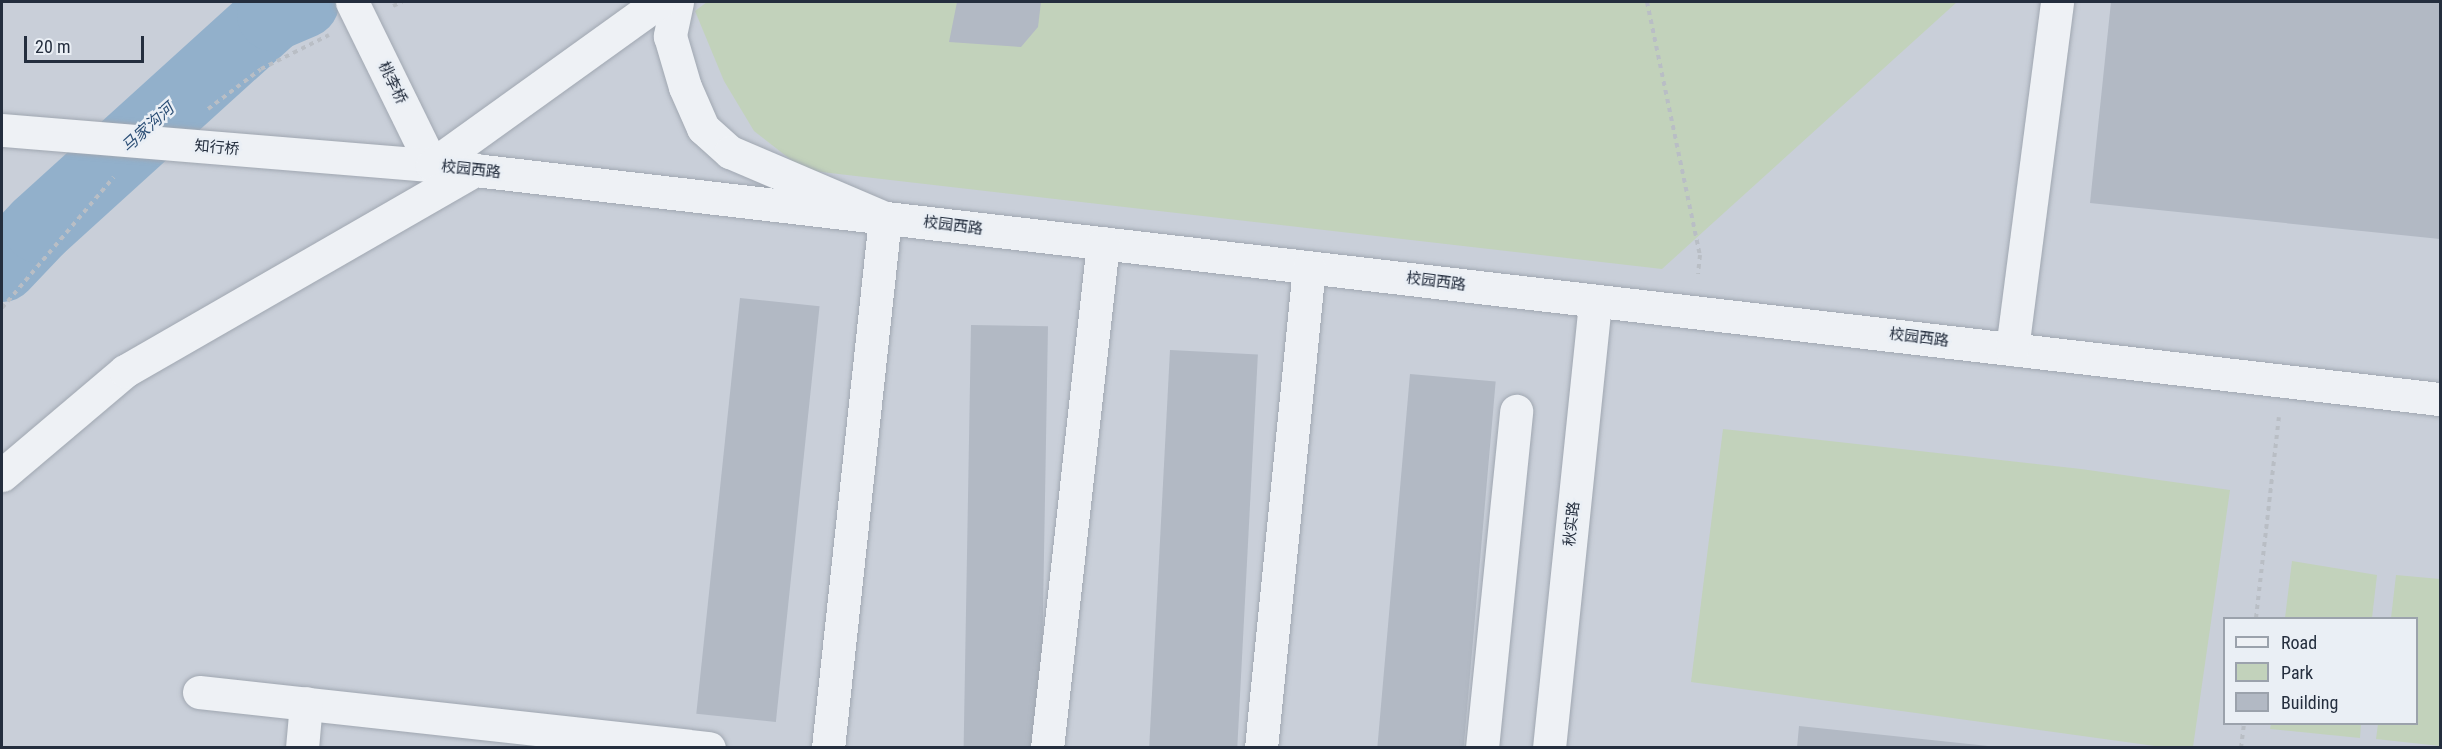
<!DOCTYPE html>
<html>
<head>
<meta charset="utf-8">
<style>
  body { margin:0 }
  #map { position:relative; width:2442px; height:749px; overflow:hidden; background:#dbe0e7; font-family:"Roboto Condensed","Noto Sans SC",sans-serif }
  div>[style] { position:absolute }
  .built>* { inset:0; background:#c9cfd9 }
  .green>* { inset:0; background:#c2d2bb }
  .river>* { height:72px; margin:-36px; padding:0 36px; transform-origin:36px; border-radius:36px; background:#92b0cb }
  .building>* { inset:0; background:#b2b9c4; transform-origin:0 0 }
  .path>* { height:4px; margin-top:-2px; transform-origin:0; background:repeating-linear-gradient(90deg,#b9bec5 0 4.5px,transparent 0 9px) }
  .roads { filter:drop-shadow(0 0 2px #a0a7b1) drop-shadow(0 0 2px #a0a7b1) }
  .street>* { height:33px; margin:-16.5px; padding:0 16.5px; transform-origin:16.5px; border-radius:16.5px; background:#eef1f5 }
  span { translate:-50% -50%; white-space:nowrap; text-align:center; line-height:1.15; -webkit-text-stroke:5px #eaeff5; paint-order:stroke }
  .street-label { font-size:15px; color:#242e3e }
  .water-label { font-size:16px; color:#2b4e75; font-style:italic }
  .frame { position:absolute; inset:0; border:3px solid #242e3e; pointer-events:none }
  .legend { position:absolute; left:2223px; top:617px; width:195px; height:108px; box-sizing:border-box; background:#eaeff5; border:2px solid #9ba2ac; margin:0; padding:8px 10px; list-style:none; font-size:18px; color:#242e3e }
  .legend li { display:flex; align-items:center; gap:12px; height:30px }
  .legend b { width:30px; border:2px solid #9ba2ac }
  .scale { position:absolute; left:24px; top:36px; width:120px; height:27px; box-sizing:border-box; border:3px solid #242e3e; border-top:0; padding-left:8px; font-size:18px; line-height:21px; white-space:nowrap; color:#242e3e; -webkit-text-stroke:4px #eaeff5; paint-order:stroke }
</style>
</head>
<body>
<div id="map">
  <div class="built">
    <div style="clip-path:polygon(evenodd,2px 2px,2440px 2px,2440px 747px,2px 747px,2px 2px,2224px 618px,2416px 618px,2416px 724px,2224px 724px,2224px 618px)"></div>
  </div>
  <div class="green">
    <div style="clip-path:polygon(707px 2px,1957px 2px,1662px 269px,804px 170px,754px 131px,724px 81px,695px 11px)"></div>
    <div style="clip-path:polygon(1723px 429px,2081px 469px,2230px 490px,2193px 747px,2162px 747px,1691px 682px)"></div>
    <div style="clip-path:polygon(2292px 561px,2377px 575px,2372px 618px,2285px 618px)"></div>
    <div style="clip-path:polygon(2396px 575px,2440px 579px,2440px 746px,2376px 739px,2378px 724px,2416px 724px,2416px 618px,2391px 618px)"></div>
    <div style="clip-path:polygon(2271px 724px,2361px 724px,2360px 738px,2270px 729px)"></div>
  </div>
  <div class="river">
    <div style="left:2px;top:266px;width:54px;rotate:-46.5deg"></div>
    <div style="left:39px;top:227px;width:316px;rotate:-42.2deg"></div>
    <div style="left:273px;top:15px;width:33px;rotate:-23deg"></div>
  </div>
  <div class="building">
    <div style="clip-path:polygon(957px 2px,1041px 2px,1038px 27px,1021px 47px,949px 42px)"></div>
    <div style="clip-path:polygon(2111px 2px,2440px 2px,2440px 239px,2090px 203px)"></div>
    <div style="left:740px;top:298px;width:80px;height:418px;rotate:6deg"></div>
    <div style="left:971px;top:325px;width:77px;height:425px;rotate:1deg"></div>
    <div style="left:1170px;top:350px;width:88px;height:399px;rotate:3deg"></div>
    <div style="left:1410px;top:374px;width:86px;height:376px;rotate:5deg"></div>
    <div style="clip-path:polygon(1799px 726px,1988px 746px,1988px 748px,1797px 748px)"></div>
  </div>
  <div class="path">
    <div style="left:1647px;top:2px;width:258px;rotate:78.2deg"></div>
    <div style="left:1700px;top:255px;width:19px;rotate:96deg"></div>
    <div style="left:393px;top:6px;width:10px;rotate:-24deg"></div>
    <div style="left:208px;top:109px;width:66px;rotate:-37deg"></div>
    <div style="left:261px;top:69px;width:76px;rotate:-26.6deg"></div>
    <div style="left:2px;top:308px;width:172px;rotate:-49.5deg"></div>
    <div style="left:2256px;top:618px;width:202px;rotate:-83.5deg"></div>
    <div style="left:2241px;top:748px;width:24px;rotate:-83deg"></div>
  </div>
  <div class="roads">
    <div class="street">
      <div style="left:352px;top:2px;width:182px;rotate:63.9deg"></div>
      <div style="left:677px;top:2px;width:35px;rotate:102deg"></div>
      <div style="left:670px;top:36px;width:53px;rotate:73.6deg"></div>
      <div style="left:685px;top:87px;width:45px;rotate:66.3deg"></div>
      <div style="left:703px;top:128px;width:36px;rotate:42deg"></div>
      <div style="left:730px;top:152px;width:168px;rotate:23.1deg"></div>
      <div style="left:885px;top:218px;width:533px;rotate:96.14deg"></div>
      <div style="left:2px;top:130px;width:431px;rotate:4.7deg"></div>
      <div style="left:432px;top:165px;width:2022px;rotate:6.65deg"></div>
      <div style="left:432px;top:165px;width:279px;rotate:-35.7deg"></div>
      <div style="left:2012px;top:349px;width:350px;rotate:-82.6deg"></div>
      <div style="left:2px;top:475px;width:161px;rotate:-40.2deg"></div>
      <div style="left:125px;top:371px;width:404px;rotate:-29.9deg"></div>
      <div style="left:199px;top:692px;width:513px;rotate:6.27deg"></div>
      <div style="left:302px;top:748px;width:45px;rotate:-84.9deg"></div>
      <div style="left:1047px;top:748px;width:508px;rotate:-83.67deg"></div>
      <div style="left:1261px;top:748px;width:483px;rotate:-84.3deg"></div>
      <div style="left:1482px;top:748px;width:339px;rotate:-84.2deg"></div>
      <div style="left:1549px;top:748px;width:449px;rotate:-84.1deg"></div>
    </div>
  </div>
  <div class="street-label">
    <span style="left:392px;top:83px;rotate:64deg">桃李桥</span>
    <span style="left:217px;top:148px;rotate:5deg">知行桥</span>
    <span style="left:471px;top:170px;rotate:6deg">校园西路</span>
    <span style="left:953px;top:226px;rotate:7deg">校园西路</span>
    <span style="left:1436px;top:282px;rotate:7deg">校园西路</span>
    <span style="left:1919px;top:338px;rotate:7deg">校园西路</span>
    <span style="left:1572px;top:524px;rotate:-84deg">秋实路</span>
  </div>
  <div class="water-label">
    <span style="left:148px;top:128px;rotate:-42deg">马家沟河</span>
  </div>
  <div class="frame"></div>
  <ul class="legend">
  <li><b style="height:8px;background:#eef1f5"></b>Road</li>
  <li><b style="height:16px;background:#c2d2bb"></b>Park</li>
  <li><b style="height:16px;background:#b2b9c4"></b>Building</li>
  </ul>
  <div class="scale">20 m</div>
</div>
</body>
</html>
